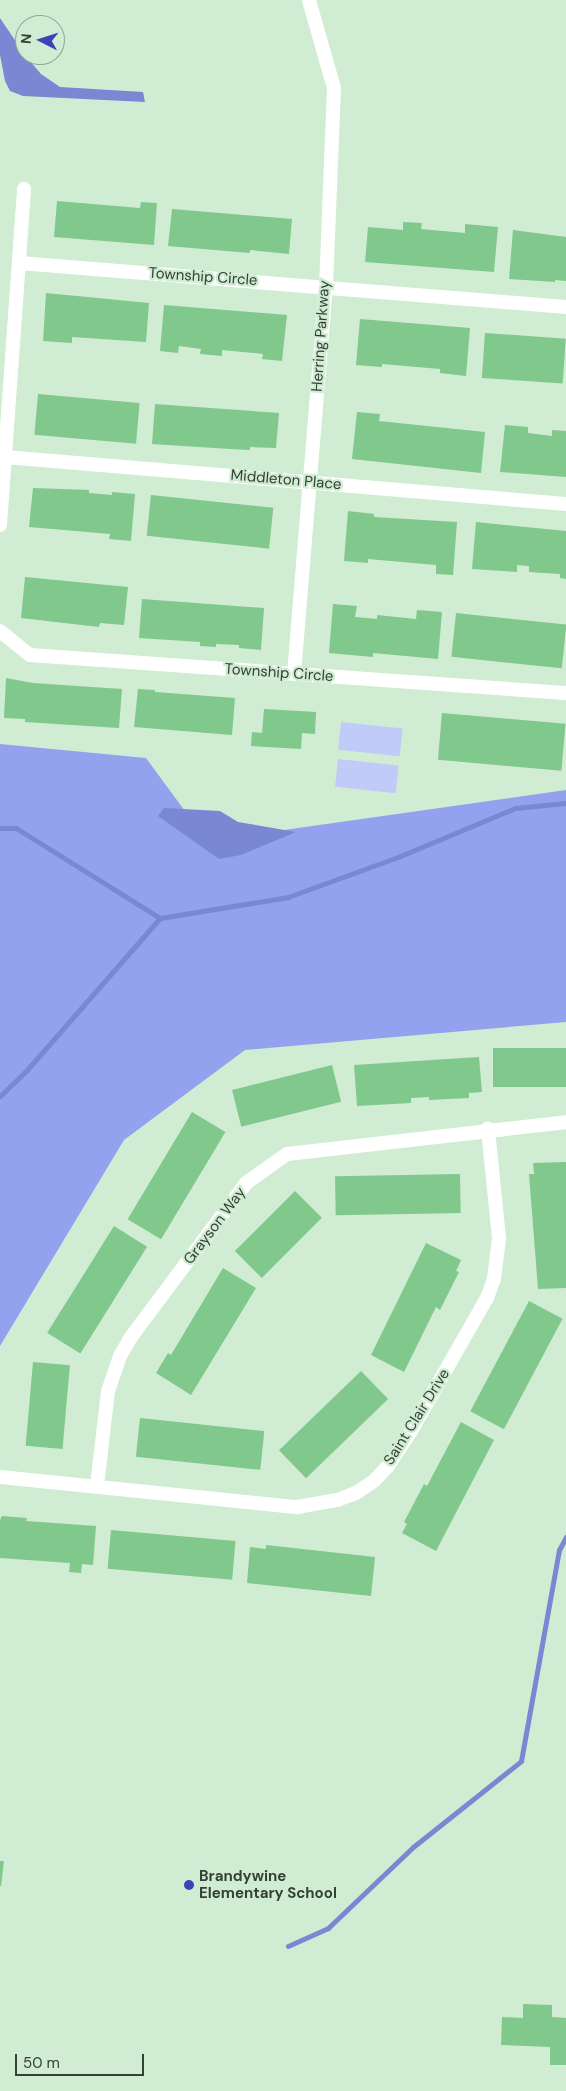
<!DOCTYPE html>
<html>
<head>
<meta charset="utf-8">
<style>
  body { margin:0 }
  #map { position:relative; width:566px; height:2091px; overflow:hidden; background:#d0ecd3; font-family:"DM Sans",sans-serif }
  div>[style] { position:absolute }
  .green>* { inset:0; background:#c1cbf8; transform-origin:0 0 }
  .forest>* { inset:0; background:#93a2ef }
  .water>* { inset:0; background:#7a87d2 }
  .stream>* { height:5px; margin:-2.5px; padding:0 2.5px; transform-origin:2.5px; border-radius:2.5px; background:#7a87d2 }
  .building>* { inset:0; background:#80c88b; transform-origin:0 0 }
  .minor>* { height:14px; margin:-7px; padding:0 7px; transform-origin:7px; border-radius:7px; background:#fff }
  .dots>* { width:14px; height:14px; translate:-50% -50%; box-sizing:border-box; border:2px solid #d0ecd3; border-radius:50% }
  span { translate:-50% -50%; white-space:nowrap; text-align:center; line-height:1.15; -webkit-text-stroke:4.5px #d0ecd3; paint-order:stroke }
  .street-label { font-size:15px; color:#354036 }
  .poi-label { font-size:15px; color:#354036; font-weight:700 }
  .left { translate:0 -50%; text-align:left }
  .north { position:absolute; left:15px; top:15px; width:50px; height:50px; box-sizing:border-box; background:#d0ecd3; border:1px solid #92a794; border-radius:50%; rotate:275deg; font-size:14px; font-weight:700; line-height:20px; text-align:center; color:#354036 }
  .north::after { content:''; display:block; margin:auto; width:18px; height:22px; background:#3f42b7; clip-path:polygon(50% 0,100% 100%,50% 72%,0 100%) }
  .scale { position:absolute; left:15px; top:2054px; width:129px; height:22px; box-sizing:border-box; border:2px solid #354036; border-top:0; padding-left:6px; font-size:15px; line-height:18px; white-space:nowrap; color:#354036; -webkit-text-stroke:4px #d0ecd3; paint-order:stroke }
</style>
</head>
<body>
<div id="map">
  <div class="green">
    <div style="left:341px;top:722px;width:62px;height:28px;rotate:6deg"></div>
    <div style="left:338px;top:759px;width:61px;height:28px;rotate:6deg"></div>
  </div>
  <div class="forest">
    <div style="clip-path:polygon(0 744px,146px 758px,207px 841px,566px 790px,566px 1022px,245px 1050px,124px 1140px,0 1346px)"></div>
  </div>
  <div class="water">
    <div style="clip-path:polygon(0 18px,25px 55px,41px 74px,60px 87px,143px 92px,145px 102px,23px 96px,10px 91px,5px 81px,0 55px)"></div>
    <div style="clip-path:polygon(164px 808px,220px 811px,238px 822px,296px 832px,241px 855px,219px 859px,158px 816px)"></div>
  </div>
  <div class="stream">
    <div style="left:0;top:828px;width:16px"></div>
    <div style="left:16px;top:828px;width:170px;rotate:32deg"></div>
    <div style="left:0;top:1096px;width:36px;rotate:-44deg"></div>
    <div style="left:26px;top:1071px;width:203px;rotate:-48.8deg"></div>
    <div style="left:160px;top:918px;width:130px;rotate:-9.3deg"></div>
    <div style="left:288px;top:897px;width:117px;rotate:-20deg"></div>
    <div style="left:398px;top:857px;width:127px;rotate:-22.7deg"></div>
    <div style="left:515px;top:808px;width:51px;rotate:-5.6deg"></div>
    <div style="left:288px;top:1946px;width:44px;rotate:-24.2deg"></div>
    <div style="left:328px;top:1928px;width:117px;rotate:-43.6deg"></div>
    <div style="left:413px;top:1847px;width:138px;rotate:-38.5deg"></div>
    <div style="left:521px;top:1761px;width:214px;rotate:-79.8deg"></div>
    <div style="left:559px;top:1550px;width:15px;rotate:-62deg"></div>
  </div>
  <div class="building">
    <div style="clip-path:polygon(57px 201px,140px 208px,141px 202px,157px 203px,154px 245px,54px 237px)"></div>
    <div style="clip-path:polygon(172px 209px,292px 219px,289px 254px,250px 250px,250px 253px,168px 246px)"></div>
    <div style="clip-path:polygon(403px 222px,422px 223px,421px 229px,465px 233px,465px 224px,498px 227px,494px 272px,365px 262px,368px 227px,403px 230px)"></div>
    <div style="clip-path:polygon(513px 230px,566px 237px,566px 281px,555px 280px,555px 282px,509px 279px)"></div>
    <div style="clip-path:polygon(46px 293px,149px 303px,146px 342px,72px 337px,72px 343px,43px 341px)"></div>
    <div style="clip-path:polygon(164px 305px,287px 315px,282px 361px,262px 359px,263px 354px,222px 350px,222px 356px,200px 354px,201px 349px,179px 346px,178px 353px,160px 351px)"></div>
    <div style="clip-path:polygon(360px 319px,470px 328px,466px 376px,440px 373px,440px 369px,382px 364px,382px 367px,356px 365px)"></div>
    <div style="left:485px;top:333px;width:81px;height:45px;rotate:4deg"></div>
    <div style="left:38px;top:394px;width:102px;height:41px;rotate:5deg"></div>
    <div style="clip-path:polygon(155px 404px,279px 413px,276px 448px,250px 447px,250px 450px,230px 449px,152px 444px)"></div>
    <div style="clip-path:polygon(357px 412px,380px 414px,379px 421px,485px 432px,481px 473px,352px 459px)"></div>
    <div style="clip-path:polygon(505px 425px,528px 427px,528px 433px,552px 436px,552px 430px,566px 431px,566px 477px,500px 472px)"></div>
    <div style="clip-path:polygon(33px 488px,89px 490px,89px 493px,112px 495px,112px 492px,135px 494px,131px 541px,109px 539px,110px 534px,29px 527px)"></div>
    <div style="left:151px;top:495px;width:123px;height:41px;rotate:6deg"></div>
    <div style="clip-path:polygon(348px 511px,374px 514px,374px 517px,457px 522px,453px 575px,436px 574px,436px 565px,368px 559px,368px 563px,344px 561px)"></div>
    <div style="clip-path:polygon(476px 522px,566px 531px,566px 579px,560px 578px,560px 574px,529px 572px,529px 566px,517px 565px,517px 572px,472px 569px)"></div>
    <div style="clip-path:polygon(25px 577px,128px 587px,124px 625px,100px 623px,99px 627px,21px 618px)"></div>
    <div style="clip-path:polygon(142px 599px,264px 608px,261px 650px,239px 648px,239px 645px,216px 644px,216px 647px,200px 646px,200px 642px,139px 638px)"></div>
    <div style="clip-path:polygon(333px 604px,357px 606px,355px 617px,377px 619px,377px 615px,416px 619px,417px 610px,442px 612px,438px 659px,373px 653px,373px 657px,329px 653px)"></div>
    <div style="left:456px;top:613px;width:111px;height:44px;rotate:6deg"></div>
    <div style="clip-path:polygon(6px 678px,33px 683px,122px 689px,119px 728px,25px 722px,25px 719px,4px 718px)"></div>
    <div style="clip-path:polygon(138px 689px,155px 690px,155px 692px,235px 698px,232px 735px,134px 727px)"></div>
    <div style="clip-path:polygon(264px 709px,316px 712px,315px 734px,302px 733px,301px 749px,251px 746px,252px 732px,262px 733px)"></div>
    <div style="left:442px;top:713px;width:124px;height:47px;rotate:5deg"></div>
    <div style="left:566px;top:1048px;width:39px;height:73px;rotate:90deg"></div>
    <div style="clip-path:polygon(479px 1057px,482px 1092px,469px 1093px,469px 1098px,429px 1100px,429px 1097px,411px 1098px,411px 1103px,357px 1106px,354px 1065px)"></div>
    <div style="left:332px;top:1065px;width:38px;height:103px;rotate:76deg"></div>
    <div style="left:192px;top:1112px;width:39px;height:125px;rotate:31deg"></div>
    <div style="clip-path:polygon(566px 1162px,566px 1288px,538px 1289px,529px 1174px,534px 1174px,533px 1163px)"></div>
    <div style="left:460px;top:1174px;width:39px;height:125px;rotate:89deg"></div>
    <div style="left:295px;top:1191px;width:38px;height:85px;rotate:45deg"></div>
    <div style="left:114px;top:1226px;width:39px;height:126px;rotate:32deg"></div>
    <div style="clip-path:polygon(426px 1243px,461px 1260px,456px 1271px,459px 1272px,440px 1310px,436px 1307px,404px 1372px,371px 1355px)"></div>
    <div style="clip-path:polygon(223px 1268px,256px 1288px,191px 1395px,156px 1373px,168px 1353px,171px 1355px)"></div>
    <div style="left:529px;top:1301px;width:38px;height:125px;rotate:28deg"></div>
    <div style="left:33px;top:1362px;width:37px;height:84px;rotate:5deg"></div>
    <div style="left:361px;top:1371px;width:39px;height:114px;rotate:46deg"></div>
    <div style="left:140px;top:1418px;width:125px;height:39px;rotate:6deg"></div>
    <div style="clip-path:polygon(461px 1422px,494px 1440px,436px 1551px,402px 1533px,407px 1524px,404px 1522px,424px 1484px,427px 1486px)"></div>
    <div style="clip-path:polygon(2px 1516px,27px 1518px,26px 1521px,96px 1526px,93px 1565px,82px 1564px,81px 1573px,69px 1572px,70px 1563px,0 1558px,0 1520px)"></div>
    <div style="left:111px;top:1530px;width:125px;height:39px;rotate:5deg"></div>
    <div style="clip-path:polygon(266px 1545px,375px 1557px,371px 1596px,247px 1583px,250px 1547px,266px 1549px)"></div>
    <div style="clip-path:polygon(0 1861px,4px 1861px,1px 1886px,0 1886px)"></div>
    <div style="clip-path:polygon(523px 2004px,552px 2005px,552px 2017px,566px 2018px,566px 2065px,550px 2065px,550px 2047px,501px 2045px,502px 2017px,523px 2018px)"></div>
  </div>
  <div class="minor">
    <div style="left:19px;top:263px;width:549px;rotate:4.6deg"></div>
    <div style="left:5px;top:457px;width:563px;rotate:4.79deg"></div>
    <div style="left:0;top:525px;width:337px;rotate:-85.9deg"></div>
    <div style="left:0;top:631px;width:38px;rotate:39deg"></div>
    <div style="left:30px;top:655px;width:537px;rotate:4.06deg"></div>
    <div style="left:294px;top:674px;width:388px;rotate:-85.3deg"></div>
    <div style="left:326px;top:287px;width:199px;rotate:-87.7deg"></div>
    <div style="left:334px;top:88px;width:91px;rotate:-105.9deg"></div>
    <div style="left:0;top:1477px;width:299px;rotate:5.8deg"></div>
    <div style="left:297px;top:1507px;width:41px;rotate:-9.9deg"></div>
    <div style="left:337px;top:1500px;width:20px;rotate:-20deg"></div>
    <div style="left:356px;top:1493px;width:22px;rotate:-34deg"></div>
    <div style="left:374px;top:1481px;width:21px;rotate:-47deg"></div>
    <div style="left:388px;top:1466px;width:42px;rotate:-56.7deg"></div>
    <div style="left:411px;top:1431px;width:153px;rotate:-60.3deg"></div>
    <div style="left:487px;top:1298px;width:20px;rotate:-70deg"></div>
    <div style="left:494px;top:1279px;width:41px;rotate:-83deg"></div>
    <div style="left:499px;top:1238px;width:110px;rotate:-95.8deg"></div>
    <div style="left:97px;top:1486px;width:96px;rotate:-83.4deg"></div>
    <div style="left:108px;top:1391px;width:37px;rotate:-71deg"></div>
    <div style="left:120px;top:1356px;width:22px;rotate:-60deg"></div>
    <div style="left:131px;top:1337px;width:192px;rotate:-53.2deg"></div>
    <div style="left:246px;top:1183px;width:50px;rotate:-35.3deg"></div>
    <div style="left:287px;top:1154px;width:281px;rotate:-6.5deg"></div>
  </div>
  <div class="dots">
    <div style="left:189px;top:1885px;background:#3f42b7"></div>
  </div>
  <div class="street-label">
    <span style="left:203px;top:277px;rotate:4deg">Township Circle</span>
    <span style="left:321px;top:336px;rotate:-86deg">Herring Parkway</span>
    <span style="left:286px;top:480px;rotate:5deg">Middleton Place</span>
    <span style="left:279px;top:673px;rotate:4deg">Township Circle</span>
    <span style="left:215px;top:1226px;rotate:-53deg">Grayson Way</span>
    <span style="left:417px;top:1417px;rotate:-58deg">Saint Clair Drive</span>
  </div>
  <div class="poi-label">
    <span class="left" style="left:199px;top:1885px">Brandywine<br>Elementary School</span>
  </div>
  <div class="north">N</div>
  <div class="scale">50 m</div>
</div>
</body>
</html>
